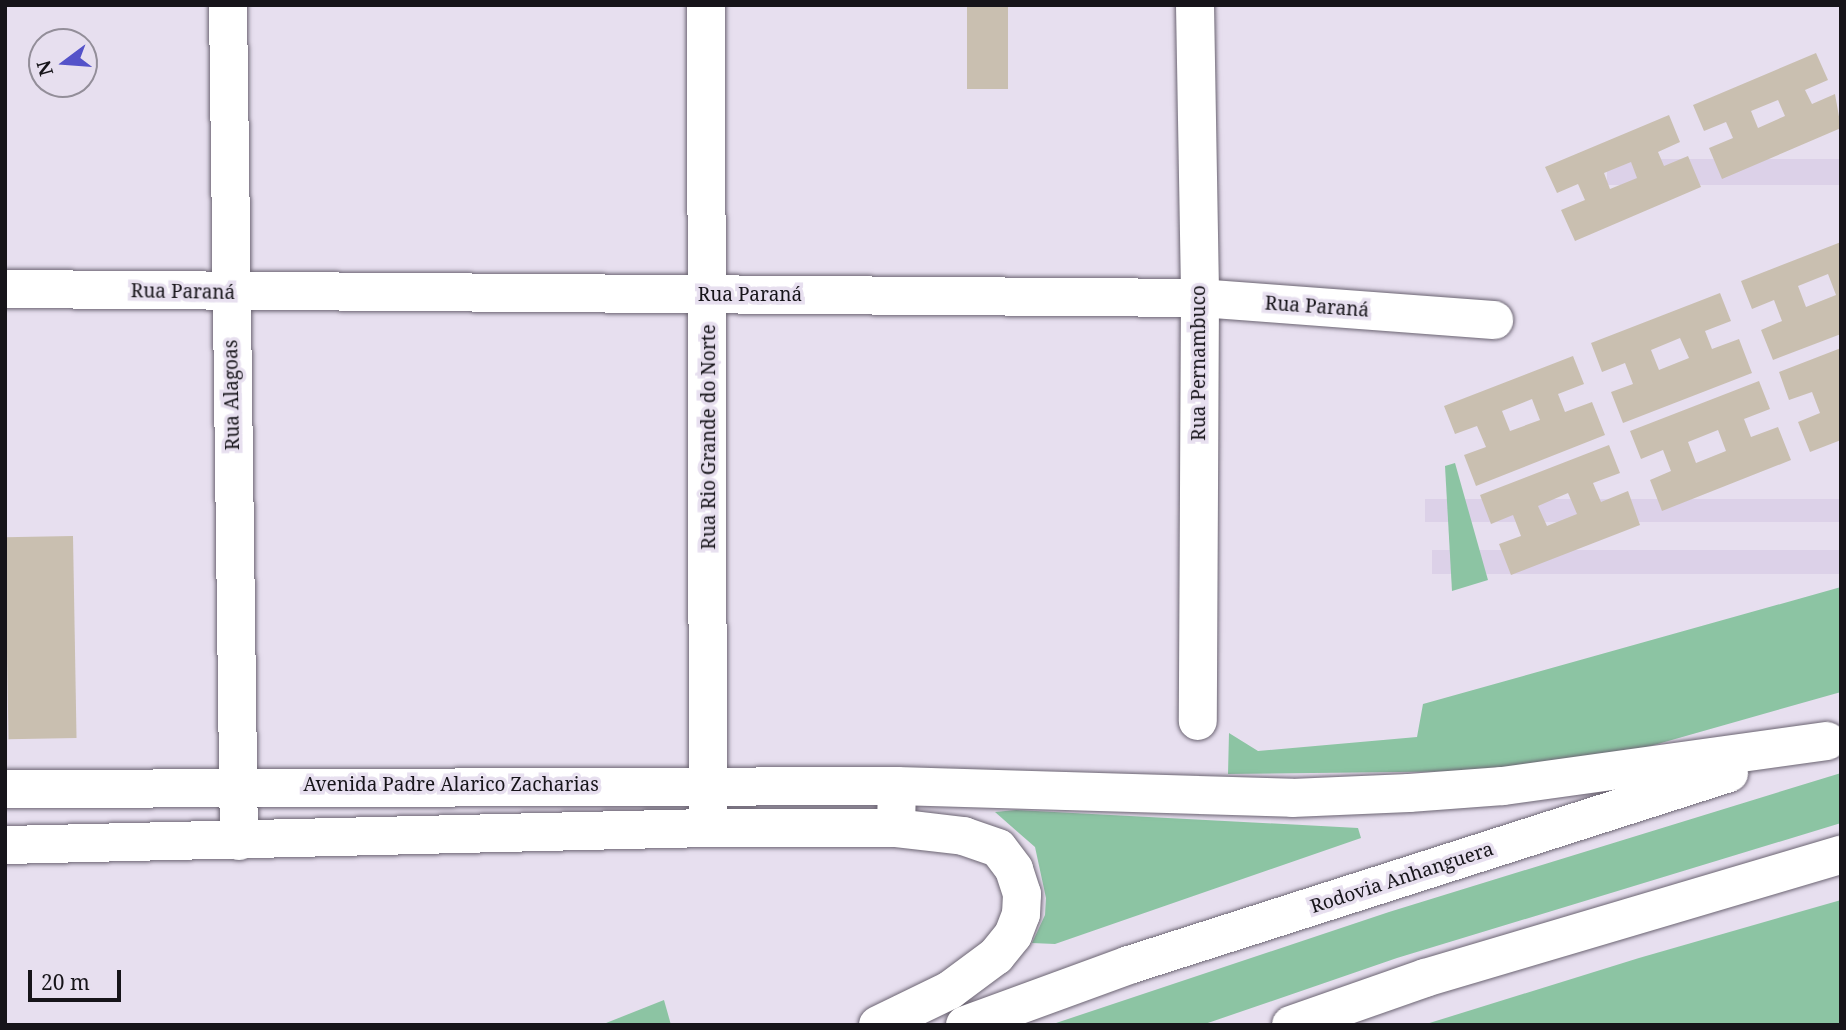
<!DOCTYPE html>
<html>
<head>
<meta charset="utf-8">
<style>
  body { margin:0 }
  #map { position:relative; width:1846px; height:1030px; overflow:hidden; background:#e7dfef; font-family:"Noto Serif",serif }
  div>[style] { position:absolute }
  .built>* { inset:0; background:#dcd1e8; transform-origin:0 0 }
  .green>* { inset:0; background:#8cc4a3 }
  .building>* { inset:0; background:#c9bfb0; transform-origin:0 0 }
  .roads { filter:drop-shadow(0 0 2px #6b6472) drop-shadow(0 0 2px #6b6472) }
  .minor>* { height:38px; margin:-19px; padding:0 19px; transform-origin:19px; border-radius:19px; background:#fff }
  .highway>* { height:38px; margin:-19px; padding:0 19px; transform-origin:19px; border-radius:19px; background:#fff }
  span { translate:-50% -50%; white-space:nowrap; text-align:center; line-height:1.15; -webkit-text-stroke:7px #e7dfef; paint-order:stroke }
  .street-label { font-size:19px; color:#161419 }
  .frame { position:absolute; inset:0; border:7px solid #161419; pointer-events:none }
  .north { position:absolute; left:28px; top:28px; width:70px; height:70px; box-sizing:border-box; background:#e7dfef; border:2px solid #938e99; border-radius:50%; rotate:254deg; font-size:19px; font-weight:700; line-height:28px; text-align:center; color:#161419 }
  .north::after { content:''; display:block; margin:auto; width:24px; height:32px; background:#5452c9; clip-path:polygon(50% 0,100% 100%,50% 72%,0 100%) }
  .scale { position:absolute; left:28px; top:970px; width:93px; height:32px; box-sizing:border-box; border:4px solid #161419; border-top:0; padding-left:9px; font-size:21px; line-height:24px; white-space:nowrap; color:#161419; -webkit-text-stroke:5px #e7dfef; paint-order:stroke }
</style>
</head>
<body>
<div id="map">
  <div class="built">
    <div style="left:1841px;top:159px;width:26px;height:234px;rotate:90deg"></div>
    <div style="left:1841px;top:499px;width:23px;height:416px;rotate:90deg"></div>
    <div style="left:1841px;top:550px;width:24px;height:409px;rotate:90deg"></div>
  </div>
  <div class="green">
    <div style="clip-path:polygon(1455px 463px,1488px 580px,1452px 591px,1445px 466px)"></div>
    <div style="clip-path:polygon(1841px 587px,1841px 692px,1633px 751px,1483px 771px,1228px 774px,1229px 733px,1258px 751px,1417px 737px,1423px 704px)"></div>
    <div style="clip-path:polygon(1841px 773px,1841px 823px,1397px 958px,1202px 1025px,1050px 1025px,1389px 912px)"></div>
    <div style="clip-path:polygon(1016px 810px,1358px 828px,1361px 838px,1055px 944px,1032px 943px,1045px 915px,1046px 898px,1035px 847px,995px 812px)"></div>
    <div style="clip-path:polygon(1841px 900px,1841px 1025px,1423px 1025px,1639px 958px)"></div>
    <div style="clip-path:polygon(664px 1000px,671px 1025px,601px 1025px)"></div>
  </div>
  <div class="building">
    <div style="left:967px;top:5px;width:41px;height:84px"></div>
    <div style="clip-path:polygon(evenodd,1816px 53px,1828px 80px,1805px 90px,1812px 104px,1835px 94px,1841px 128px,1722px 179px,1709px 148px,1733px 138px,1726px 122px,1704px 131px,1693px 105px,1816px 53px,1778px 100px,1785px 116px,1758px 128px,1751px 111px,1778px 100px)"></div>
    <div style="clip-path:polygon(evenodd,1669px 115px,1680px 142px,1658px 152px,1664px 166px,1688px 156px,1701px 187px,1575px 241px,1561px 210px,1585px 200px,1578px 184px,1557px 193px,1545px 167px,1669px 115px,1631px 162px,1637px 178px,1610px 189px,1604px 173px,1631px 162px)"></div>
    <div style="clip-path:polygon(evenodd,1841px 242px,1841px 334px,1773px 360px,1761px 330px,1782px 321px,1774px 300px,1752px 309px,1741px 281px,1841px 242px,1828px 274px,1836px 295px,1806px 307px,1798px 286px,1828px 274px)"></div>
    <div style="clip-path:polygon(evenodd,1720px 293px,1731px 321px,1705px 331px,1712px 349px,1739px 339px,1752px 373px,1623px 423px,1611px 392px,1633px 384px,1625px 363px,1602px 372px,1591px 343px,1720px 293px,1680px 338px,1689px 358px,1659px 370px,1651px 350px,1680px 338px)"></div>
    <div style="clip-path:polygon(1841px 348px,1841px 440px,1810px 452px,1798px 422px,1820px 413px,1812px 392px,1789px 400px,1779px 372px)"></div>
    <div style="clip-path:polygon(evenodd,1573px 356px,1584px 384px,1558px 394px,1565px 412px,1592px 402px,1605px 435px,1476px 486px,1464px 455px,1486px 447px,1477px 426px,1455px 434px,1444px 406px,1573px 356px,1532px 399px,1540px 420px,1510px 431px,1502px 411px,1532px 399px)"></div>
    <div style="clip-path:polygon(evenodd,1759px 381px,1770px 409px,1744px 419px,1751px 437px,1778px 427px,1791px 460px,1662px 511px,1650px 480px,1671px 471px,1663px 450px,1641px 459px,1630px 431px,1759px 381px,1718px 430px,1726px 451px,1696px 463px,1688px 442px,1718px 430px)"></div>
    <div style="clip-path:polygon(evenodd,1609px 445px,1620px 473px,1593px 483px,1601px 502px,1628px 491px,1640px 525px,1511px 575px,1499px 544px,1521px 536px,1513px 515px,1491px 524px,1480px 495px,1609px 445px,1568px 493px,1577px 514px,1547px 526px,1538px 506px,1568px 493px)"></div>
    <div style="left:73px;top:536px;width:202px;height:68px;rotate:89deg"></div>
  </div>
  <div class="roads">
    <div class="minor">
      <div style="left:228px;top:5px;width:836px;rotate:89.25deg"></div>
      <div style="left:706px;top:5px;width:807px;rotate:89.86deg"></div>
      <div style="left:1195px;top:5px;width:293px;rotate:89deg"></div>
      <div style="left:1200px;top:298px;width:423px;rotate:90.3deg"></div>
      <div style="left:5px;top:289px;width:1195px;rotate:0.43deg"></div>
      <div style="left:1200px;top:298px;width:295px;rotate:4.3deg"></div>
      <div style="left:5px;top:789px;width:892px;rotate:-0.19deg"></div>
      <div style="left:897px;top:786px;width:42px;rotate:91.4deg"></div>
      <div style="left:896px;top:828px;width:189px;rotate:180deg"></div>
      <div style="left:707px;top:828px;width:702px;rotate:178.61deg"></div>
    </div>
    <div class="highway">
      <div style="left:897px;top:786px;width:395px;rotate:1.7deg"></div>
      <div style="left:1292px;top:798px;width:117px;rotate:-2.4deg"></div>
      <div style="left:1409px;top:793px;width:94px;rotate:-4.3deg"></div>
      <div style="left:1503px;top:786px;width:327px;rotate:-7.9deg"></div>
      <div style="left:878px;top:1025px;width:80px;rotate:-25.9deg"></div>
      <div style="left:950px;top:990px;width:57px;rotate:-36.5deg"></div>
      <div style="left:996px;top:956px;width:27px;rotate:-51deg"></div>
      <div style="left:1013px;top:935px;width:22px;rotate:-69deg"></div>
      <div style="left:1021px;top:914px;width:20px;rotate:-87deg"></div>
      <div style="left:1022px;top:894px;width:26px;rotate:-108deg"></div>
      <div style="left:1014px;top:869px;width:26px;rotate:-127deg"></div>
      <div style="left:998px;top:848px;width:36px;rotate:-161deg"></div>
      <div style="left:964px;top:836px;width:68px;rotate:-173.3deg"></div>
      <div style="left:965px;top:1025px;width:175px;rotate:-20.1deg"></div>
      <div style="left:1129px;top:965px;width:630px;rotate:-17.74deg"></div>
      <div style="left:1291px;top:1025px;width:142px;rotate:-19.3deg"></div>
      <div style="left:1425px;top:978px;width:434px;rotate:-16.5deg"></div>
    </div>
  </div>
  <div class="street-label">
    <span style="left:183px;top:292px;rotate:1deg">Rua Paraná</span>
    <span style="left:750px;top:295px">Rua Paraná</span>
    <span style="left:1317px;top:307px;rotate:4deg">Rua Paraná</span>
    <span style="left:1199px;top:363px;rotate:-90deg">Rua Pernambuco</span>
    <span style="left:232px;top:395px;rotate:-91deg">Rua Alagoas</span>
    <span style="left:709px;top:437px;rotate:-90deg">Rua Rio Grande do Norte</span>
    <span style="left:451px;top:785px">Avenida Padre Alarico Zacharias</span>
    <span style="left:1402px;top:878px;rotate:-18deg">Rodovia Anhanguera</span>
  </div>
  <div class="frame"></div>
  <div class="north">N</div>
  <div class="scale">20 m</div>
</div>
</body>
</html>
